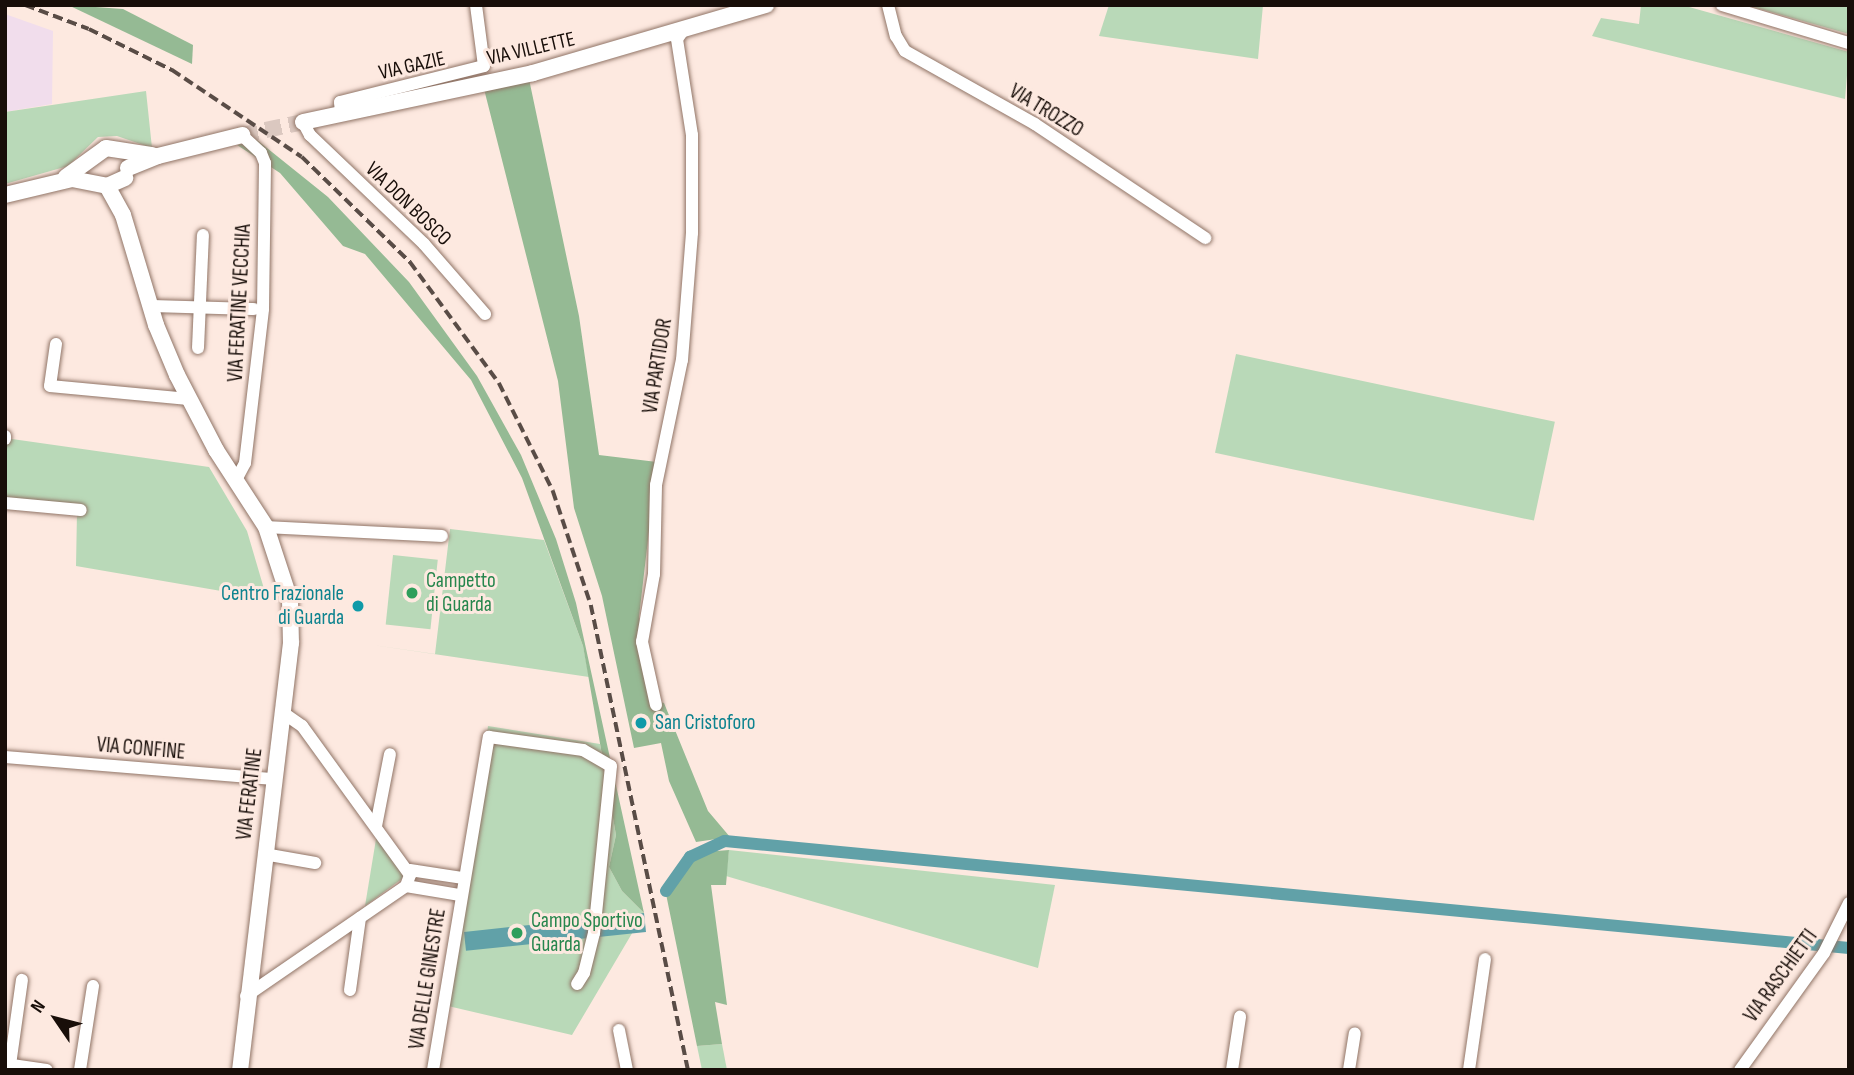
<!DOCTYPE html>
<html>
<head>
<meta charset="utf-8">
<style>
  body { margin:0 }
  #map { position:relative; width:1854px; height:1075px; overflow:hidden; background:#fde9e0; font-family:"Sofia Sans Condensed",sans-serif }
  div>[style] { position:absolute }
  .industrial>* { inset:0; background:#f1ddec }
  .green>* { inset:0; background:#b9d9b8; transform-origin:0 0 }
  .forest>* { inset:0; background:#95ba94 }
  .water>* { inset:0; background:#61a1a8; transform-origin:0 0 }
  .canal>* { height:12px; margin:-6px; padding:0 6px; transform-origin:6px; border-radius:6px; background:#61a1a8 }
  .tertiary-tunnel>* { height:16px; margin-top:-8px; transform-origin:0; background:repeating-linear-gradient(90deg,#dbc8c0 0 16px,transparent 0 24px) }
  .roads { filter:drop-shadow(0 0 2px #907466) drop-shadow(0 0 2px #907466) }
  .minor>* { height:12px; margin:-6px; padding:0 6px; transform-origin:6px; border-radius:6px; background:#fff }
  .tertiary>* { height:16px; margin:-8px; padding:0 8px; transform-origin:8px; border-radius:8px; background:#fff }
  .rail>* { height:3.5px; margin-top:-1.75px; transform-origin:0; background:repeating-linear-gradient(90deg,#594c46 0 10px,transparent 0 15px) }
  .dots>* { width:19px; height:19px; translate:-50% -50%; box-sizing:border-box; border:4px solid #fde9e0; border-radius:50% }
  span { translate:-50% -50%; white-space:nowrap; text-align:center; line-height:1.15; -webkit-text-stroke:6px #fde9e0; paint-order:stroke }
  .street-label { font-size:21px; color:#180e09 }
  .leisure-label { font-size:21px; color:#27864d }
  .left { translate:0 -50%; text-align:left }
  .culture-label { font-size:21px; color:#0d838f }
  .right { translate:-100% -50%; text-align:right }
  .frame { position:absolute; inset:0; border:7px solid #180e09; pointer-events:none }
  .north { position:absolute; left:21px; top:984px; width:70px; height:70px; -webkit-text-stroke:5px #fde9e0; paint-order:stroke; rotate:305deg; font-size:19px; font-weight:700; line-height:28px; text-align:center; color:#180e09 }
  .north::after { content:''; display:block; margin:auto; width:24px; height:32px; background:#180e09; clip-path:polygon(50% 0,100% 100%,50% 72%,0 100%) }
</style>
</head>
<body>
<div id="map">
  <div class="industrial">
    <div style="clip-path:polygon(5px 14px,53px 31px,52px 104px,5px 112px)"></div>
  </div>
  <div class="green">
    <div style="clip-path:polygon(1109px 5px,1263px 5px,1258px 59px,1099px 36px)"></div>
    <div style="clip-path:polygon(1641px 5px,1682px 5px,1849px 52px,1845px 99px,1592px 36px,1601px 18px,1639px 24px)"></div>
    <div style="clip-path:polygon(1746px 5px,1849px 5px,1849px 34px)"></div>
    <div style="clip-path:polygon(146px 91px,152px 148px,117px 136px,98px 137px,68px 166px,5px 184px,5px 112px)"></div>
    <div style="left:1236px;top:354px;width:326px;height:101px;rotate:12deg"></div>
    <div style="clip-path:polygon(5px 438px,209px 467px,247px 531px,267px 599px,76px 566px,77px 512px,5px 503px)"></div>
    <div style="clip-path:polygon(450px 529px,544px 540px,583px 646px,589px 677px,366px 644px,435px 654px)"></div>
    <div style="left:393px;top:555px;width:45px;height:70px;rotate:6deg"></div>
    <div style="clip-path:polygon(488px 726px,600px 744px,616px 835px,609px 867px,622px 891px,644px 913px,572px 1035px,448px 1006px)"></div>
    <div style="clip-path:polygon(377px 833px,404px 870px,403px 878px,365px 906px)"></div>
    <div style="clip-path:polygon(729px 850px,1055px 885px,1038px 968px,726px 876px)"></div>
    <div style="clip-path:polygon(722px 1044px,727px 1070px,702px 1070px,697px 1046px)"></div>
  </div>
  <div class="forest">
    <div style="clip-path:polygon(68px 5px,123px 9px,193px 45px,192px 64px)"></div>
    <div style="clip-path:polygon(529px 79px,579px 316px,599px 455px,657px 462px,639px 617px,657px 701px,664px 703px,708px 811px,730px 837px,696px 842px,669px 781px,661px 743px,634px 748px,602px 596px,574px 508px,558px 381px,484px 89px)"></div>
    <div style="clip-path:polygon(257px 140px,328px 197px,409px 282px,477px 376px,521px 455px,556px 539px,576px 603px,644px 913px,622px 891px,609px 867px,616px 835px,583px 646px,522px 478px,471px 380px,365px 254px,343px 246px,280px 173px,237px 145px)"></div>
    <div style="clip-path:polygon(729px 850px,726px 885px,711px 885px,727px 1005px,715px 1002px,722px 1044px,697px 1046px,666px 894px,691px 862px,704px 852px)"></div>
  </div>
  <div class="water">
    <div style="left:644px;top:913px;width:19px;height:181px;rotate:84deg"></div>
  </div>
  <div class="canal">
    <div style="left:666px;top:891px;width:42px;rotate:-54.8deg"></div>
    <div style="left:690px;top:857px;width:38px;rotate:-25deg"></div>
    <div style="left:725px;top:841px;width:1129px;rotate:5.44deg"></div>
  </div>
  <div class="tertiary-tunnel">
    <div style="left:242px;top:135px;width:62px;rotate:-12deg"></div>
  </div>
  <div class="roads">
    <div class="minor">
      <div style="left:888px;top:5px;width:32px;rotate:76deg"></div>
      <div style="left:896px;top:36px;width:17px;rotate:59deg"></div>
      <div style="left:905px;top:51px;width:149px;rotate:29.3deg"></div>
      <div style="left:1035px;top:124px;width:205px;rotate:33.8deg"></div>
      <div style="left:1722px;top:5px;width:133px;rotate:16.7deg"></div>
      <div style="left:341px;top:113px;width:11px;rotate:-95deg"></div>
      <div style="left:340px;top:102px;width:148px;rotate:-14deg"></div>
      <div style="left:484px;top:66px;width:62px;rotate:-97.5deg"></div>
      <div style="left:303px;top:122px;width:15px;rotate:62deg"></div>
      <div style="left:310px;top:135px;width:158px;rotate:43.7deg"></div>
      <div style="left:424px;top:244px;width:93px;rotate:48.9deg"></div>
      <div style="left:150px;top:306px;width:104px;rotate:1.7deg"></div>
      <div style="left:56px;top:344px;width:42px;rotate:98.1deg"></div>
      <div style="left:50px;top:386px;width:139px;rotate:5.4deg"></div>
      <div style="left:198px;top:348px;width:113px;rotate:-87.5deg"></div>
      <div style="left:5px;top:436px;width:3px;rotate:90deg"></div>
      <div style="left:236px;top:480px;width:19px;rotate:-62deg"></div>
      <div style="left:245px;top:463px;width:155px;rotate:-83.3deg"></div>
      <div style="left:263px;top:309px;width:146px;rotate:-89.2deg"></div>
      <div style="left:265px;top:163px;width:11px;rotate:-112deg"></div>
      <div style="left:261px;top:153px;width:26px;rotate:-137deg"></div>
      <div style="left:5px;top:503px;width:76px;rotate:5.3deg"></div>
      <div style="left:266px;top:527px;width:176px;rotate:2.9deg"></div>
      <div style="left:656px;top:705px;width:65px;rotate:-102.5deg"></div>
      <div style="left:642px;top:642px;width:69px;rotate:-80deg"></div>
      <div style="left:654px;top:574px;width:89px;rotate:-88.7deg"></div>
      <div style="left:656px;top:485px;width:128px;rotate:-78.3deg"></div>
      <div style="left:682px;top:360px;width:127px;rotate:-85.5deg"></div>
      <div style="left:692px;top:233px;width:98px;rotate:-90deg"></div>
      <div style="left:692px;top:135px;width:97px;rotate:-98.9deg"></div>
      <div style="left:677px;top:39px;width:9px;rotate:-54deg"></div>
      <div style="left:5px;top:757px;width:270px;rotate:4.7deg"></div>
      <div style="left:376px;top:826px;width:73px;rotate:-79deg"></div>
      <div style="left:264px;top:854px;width:52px;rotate:10deg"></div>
      <div style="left:410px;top:870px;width:54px;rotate:8.6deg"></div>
      <div style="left:406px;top:886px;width:55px;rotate:9.5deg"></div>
      <div style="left:350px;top:990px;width:73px;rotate:-82.1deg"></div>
      <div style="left:246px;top:996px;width:194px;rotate:-34.5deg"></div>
      <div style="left:406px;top:886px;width:12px;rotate:-70deg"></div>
      <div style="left:410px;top:875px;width:184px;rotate:-125.9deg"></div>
      <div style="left:302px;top:726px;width:24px;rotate:-145deg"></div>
      <div style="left:619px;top:1030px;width:41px;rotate:78.7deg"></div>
      <div style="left:5px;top:1064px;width:42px;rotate:8.1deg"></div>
      <div style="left:10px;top:1065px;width:86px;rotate:-82deg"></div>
      <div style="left:80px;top:1070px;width:85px;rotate:-81.2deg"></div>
      <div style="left:433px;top:1070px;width:338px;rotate:-80.5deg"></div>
      <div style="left:489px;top:737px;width:95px;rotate:7.9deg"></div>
      <div style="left:583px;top:750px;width:32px;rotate:30deg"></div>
      <div style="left:611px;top:766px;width:168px;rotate:95.8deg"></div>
      <div style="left:594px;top:933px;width:41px;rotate:104deg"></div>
      <div style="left:584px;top:973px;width:13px;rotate:122deg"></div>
      <div style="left:1232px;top:1070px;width:54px;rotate:-81.4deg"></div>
      <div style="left:1349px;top:1070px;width:37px;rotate:-81deg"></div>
      <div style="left:1469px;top:1070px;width:112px;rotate:-81.8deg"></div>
      <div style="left:1740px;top:1070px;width:144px;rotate:-54.3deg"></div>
      <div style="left:1824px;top:953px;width:56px;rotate:-63.4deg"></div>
    </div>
    <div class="tertiary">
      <div style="left:303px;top:122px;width:235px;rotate:-12deg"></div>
      <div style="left:533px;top:73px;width:243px;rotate:-16.3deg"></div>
      <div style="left:128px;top:168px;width:32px;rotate:-22deg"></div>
      <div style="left:158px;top:156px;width:87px;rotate:-14deg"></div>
      <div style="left:66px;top:177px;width:49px;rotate:-35.9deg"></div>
      <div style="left:106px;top:148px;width:47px;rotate:8.7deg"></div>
      <div style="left:107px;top:186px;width:33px;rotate:61deg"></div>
      <div style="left:123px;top:215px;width:115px;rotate:73.3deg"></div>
      <div style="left:156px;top:325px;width:54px;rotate:67.2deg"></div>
      <div style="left:177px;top:375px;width:85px;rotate:62.5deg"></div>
      <div style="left:216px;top:450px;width:92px;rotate:57deg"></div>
      <div style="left:266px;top:527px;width:77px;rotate:71.8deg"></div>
      <div style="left:290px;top:600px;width:43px;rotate:88.7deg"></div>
      <div style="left:291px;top:643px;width:430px;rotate:96.8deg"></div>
      <div style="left:5px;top:195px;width:69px;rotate:-13.4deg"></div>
      <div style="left:72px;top:179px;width:36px;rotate:11deg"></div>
      <div style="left:107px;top:186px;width:20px;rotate:-24deg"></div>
    </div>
  </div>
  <div class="rail">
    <div style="left:25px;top:5px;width:68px;rotate:20.6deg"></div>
    <div style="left:89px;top:29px;width:93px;rotate:26.3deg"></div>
    <div style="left:172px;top:70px;width:156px;rotate:33.8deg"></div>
    <div style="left:302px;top:157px;width:151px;rotate:44.2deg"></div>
    <div style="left:410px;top:262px;width:150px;rotate:53.7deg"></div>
    <div style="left:499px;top:383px;width:121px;rotate:63.4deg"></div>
    <div style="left:553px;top:491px;width:120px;rotate:71.6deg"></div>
    <div style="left:591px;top:605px;width:475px;rotate:78.2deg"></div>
  </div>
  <div class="dots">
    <div style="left:412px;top:593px;background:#2e9e5b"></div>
    <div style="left:358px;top:606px;background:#0f9aa8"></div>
    <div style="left:641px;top:723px;background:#0f9aa8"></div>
    <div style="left:517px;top:933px;background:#2e9e5b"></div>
  </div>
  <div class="street-label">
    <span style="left:531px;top:49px;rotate:-13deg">VIA VILLETTE</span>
    <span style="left:412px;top:66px;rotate:-13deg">VIA GAZIE</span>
    <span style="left:1046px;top:111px;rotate:31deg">VIA TROZZO</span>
    <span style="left:408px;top:204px;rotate:44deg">VIA DON BOSCO</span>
    <span style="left:240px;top:303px;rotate:-87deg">VIA FERATINE VECCHIA</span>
    <span style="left:658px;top:366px;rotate:-81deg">VIA PARTIDOR</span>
    <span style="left:141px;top:749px;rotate:5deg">VIA CONFINE</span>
    <span style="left:250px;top:794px;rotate:-83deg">VIA FERATINE</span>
    <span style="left:1781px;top:976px;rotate:-54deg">VIA RASCHIETTI</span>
    <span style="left:428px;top:979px;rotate:-81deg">VIA DELLE GINESTRE</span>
  </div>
  <div class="leisure-label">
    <span class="left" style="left:426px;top:593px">Campetto<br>di Guarda</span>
    <span class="left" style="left:531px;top:933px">Campo Sportivo<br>Guarda</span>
  </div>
  <div class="culture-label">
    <span class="right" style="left:344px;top:606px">Centro Frazionale<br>di Guarda</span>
    <span class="left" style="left:655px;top:723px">San Cristoforo</span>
  </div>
  <div class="frame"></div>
  <div class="north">N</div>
</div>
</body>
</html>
